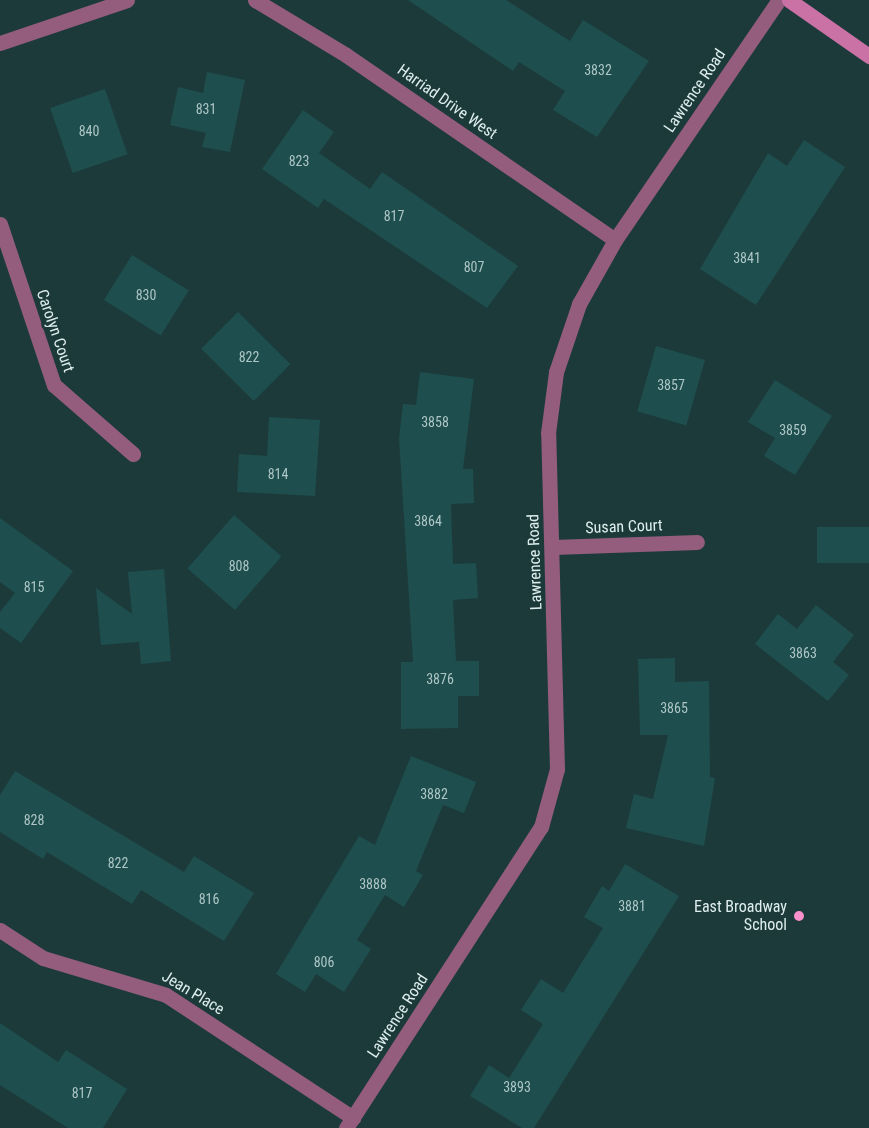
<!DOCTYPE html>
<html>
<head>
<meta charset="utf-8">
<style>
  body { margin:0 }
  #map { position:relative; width:869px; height:1128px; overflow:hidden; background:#1d3a3a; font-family:"Roboto Condensed",sans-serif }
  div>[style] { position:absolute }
  .building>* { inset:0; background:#1e4e4e; transform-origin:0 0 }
  .minor>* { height:15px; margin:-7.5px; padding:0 7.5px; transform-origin:7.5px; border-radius:7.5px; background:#945d7d }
  .secondary>* { height:15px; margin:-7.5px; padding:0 7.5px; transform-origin:7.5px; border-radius:7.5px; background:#ca71a5 }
  .dots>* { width:16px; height:16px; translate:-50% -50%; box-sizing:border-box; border:3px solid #1d3a3a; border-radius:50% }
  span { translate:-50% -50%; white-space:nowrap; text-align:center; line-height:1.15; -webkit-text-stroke:6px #1d3a3a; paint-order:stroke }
  .number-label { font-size:14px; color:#aec6c6 }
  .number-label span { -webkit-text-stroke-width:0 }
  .street-label { font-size:16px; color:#deeeee }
  .poi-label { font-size:16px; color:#deeeee }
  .right { translate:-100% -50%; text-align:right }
</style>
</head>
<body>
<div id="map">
  <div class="building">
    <div style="clip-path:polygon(408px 0,506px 0,570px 41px,583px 20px,649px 61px,597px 137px,553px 110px,565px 91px,519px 62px,513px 71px)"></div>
    <div style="clip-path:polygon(207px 72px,245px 80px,230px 152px,202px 147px,206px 133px,170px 125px,178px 87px,203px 93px)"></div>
    <div style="left:105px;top:89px;width:69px;height:58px;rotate:71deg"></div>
    <div style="clip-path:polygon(303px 110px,334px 132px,319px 153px,370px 189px,382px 172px,518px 266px,487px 308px,324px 199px,318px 208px,262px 169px)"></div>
    <div style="clip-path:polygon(804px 140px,845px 167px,756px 305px,700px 269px,768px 153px,787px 166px)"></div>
    <div style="left:132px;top:255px;width:67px;height:53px;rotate:32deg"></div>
    <div style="left:238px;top:312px;width:74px;height:52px;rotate:45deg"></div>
    <div style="left:656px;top:346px;width:51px;height:68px;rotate:16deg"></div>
    <div style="clip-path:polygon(420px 372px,474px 379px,463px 469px,473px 469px,474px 503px,451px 504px,453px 564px,476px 563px,478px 598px,453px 600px,456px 661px,479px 661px,479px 696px,458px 696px,458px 728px,401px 729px,401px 662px,413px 662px,399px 438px,403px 404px,416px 405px)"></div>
    <div style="clip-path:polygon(775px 380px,832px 416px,795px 475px,764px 456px,775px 438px,748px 422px)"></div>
    <div style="clip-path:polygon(269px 417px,320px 420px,315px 496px,237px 492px,239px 454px,267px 456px)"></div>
    <div style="left:234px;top:515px;width:63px;height:71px;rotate:41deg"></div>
    <div style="clip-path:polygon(0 518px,73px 571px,21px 643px,0 628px,0 612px,15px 593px,0 582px)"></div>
    <div style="left:869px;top:527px;width:36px;height:52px;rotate:90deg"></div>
    <div style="clip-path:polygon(164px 569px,171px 661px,141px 664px,139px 642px,101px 645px,96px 588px,132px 614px,128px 572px)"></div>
    <div style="clip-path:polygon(816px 605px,854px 635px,833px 662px,849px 675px,828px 701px,755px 644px,778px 614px,797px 629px)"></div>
    <div style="clip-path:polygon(675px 658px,675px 682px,709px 681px,710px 777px,715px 778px,704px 846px,626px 828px,634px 794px,653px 799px,668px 735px,640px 735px,638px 659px)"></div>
    <div style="clip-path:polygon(411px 756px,476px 782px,464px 813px,443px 805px,416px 871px,423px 875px,404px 907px,385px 895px,357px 940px,371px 949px,344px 992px,316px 974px,305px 992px,276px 974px,359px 836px,375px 845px)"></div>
    <div style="clip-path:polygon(15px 771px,184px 872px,194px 856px,254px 893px,224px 941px,141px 890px,132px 904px,47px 852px,43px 859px,0 832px,0 795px)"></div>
    <div style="clip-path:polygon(625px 864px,679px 896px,534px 1128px,522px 1128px,470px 1096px,489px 1065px,509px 1078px,543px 1024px,521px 1010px,541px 979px,563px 993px,603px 928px,584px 917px,602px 886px,609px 891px)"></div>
    <div style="clip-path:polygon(0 1023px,58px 1062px,66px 1050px,127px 1089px,103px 1128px,68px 1128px,0 1085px)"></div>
  </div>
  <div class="minor">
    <div style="left:255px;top:0;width:106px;rotate:31.1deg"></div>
    <div style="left:346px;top:55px;width:326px;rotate:34.5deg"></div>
    <div style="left:0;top:43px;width:134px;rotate:-18.7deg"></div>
    <div style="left:0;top:224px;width:170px;rotate:71.5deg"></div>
    <div style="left:54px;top:385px;width:105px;rotate:41.1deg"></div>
    <div style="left:553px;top:547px;width:144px;rotate:-2deg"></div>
    <div style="left:0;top:930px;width:51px;rotate:33.1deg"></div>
    <div style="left:43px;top:958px;width:128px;rotate:16.7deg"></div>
    <div style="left:166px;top:995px;width:224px;rotate:33.3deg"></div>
    <div style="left:346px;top:1128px;width:359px;rotate:-57.1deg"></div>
    <div style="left:541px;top:827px;width:60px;rotate:-74.6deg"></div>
    <div style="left:557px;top:769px;width:336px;rotate:-91.5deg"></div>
    <div style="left:548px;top:433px;width:62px;rotate:-82.5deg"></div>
    <div style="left:556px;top:372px;width:72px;rotate:-71.3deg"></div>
    <div style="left:579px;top:304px;width:73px;rotate:-60.6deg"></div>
    <div style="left:615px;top:240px;width:291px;rotate:-55.7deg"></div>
  </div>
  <div class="secondary">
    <div style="left:789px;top:0;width:98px;rotate:35deg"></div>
  </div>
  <div class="dots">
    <div style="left:799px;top:916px;background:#f890cc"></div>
  </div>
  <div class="number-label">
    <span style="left:598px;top:70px">3832</span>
    <span style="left:206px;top:109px">831</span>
    <span style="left:89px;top:131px">840</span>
    <span style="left:299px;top:161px">823</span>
    <span style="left:394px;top:216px">817</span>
    <span style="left:747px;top:258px">3841</span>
    <span style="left:474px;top:267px">807</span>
    <span style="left:146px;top:295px">830</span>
    <span style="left:249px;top:357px">822</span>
    <span style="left:671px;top:385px">3857</span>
    <span style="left:435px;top:422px">3858</span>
    <span style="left:793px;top:430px">3859</span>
    <span style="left:278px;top:474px">814</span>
    <span style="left:428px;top:521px">3864</span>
    <span style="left:239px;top:566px">808</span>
    <span style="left:34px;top:587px">815</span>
    <span style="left:803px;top:653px">3863</span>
    <span style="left:440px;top:679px">3876</span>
    <span style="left:674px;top:708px">3865</span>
    <span style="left:434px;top:794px">3882</span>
    <span style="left:34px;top:820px">828</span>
    <span style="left:118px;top:863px">822</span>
    <span style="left:373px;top:884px">3888</span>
    <span style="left:209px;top:899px">816</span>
    <span style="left:632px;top:906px">3881</span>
    <span style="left:324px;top:962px">806</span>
    <span style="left:517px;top:1087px">3893</span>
    <span style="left:82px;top:1093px">817</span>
  </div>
  <div class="street-label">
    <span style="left:695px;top:91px;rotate:-56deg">Lawrence Road</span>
    <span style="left:447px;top:102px;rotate:35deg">Harriad Drive West</span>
    <span style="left:55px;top:331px;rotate:71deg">Carolyn Court</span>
    <span style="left:624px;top:527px;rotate:-2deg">Susan Court</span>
    <span style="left:535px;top:562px;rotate:-92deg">Lawrence Road</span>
    <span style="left:193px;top:993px;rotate:31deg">Jean Place</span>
    <span style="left:398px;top:1016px;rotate:-57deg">Lawrence Road</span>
  </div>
  <div class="poi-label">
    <span class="right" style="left:787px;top:916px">East Broadway<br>School</span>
  </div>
</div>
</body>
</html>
